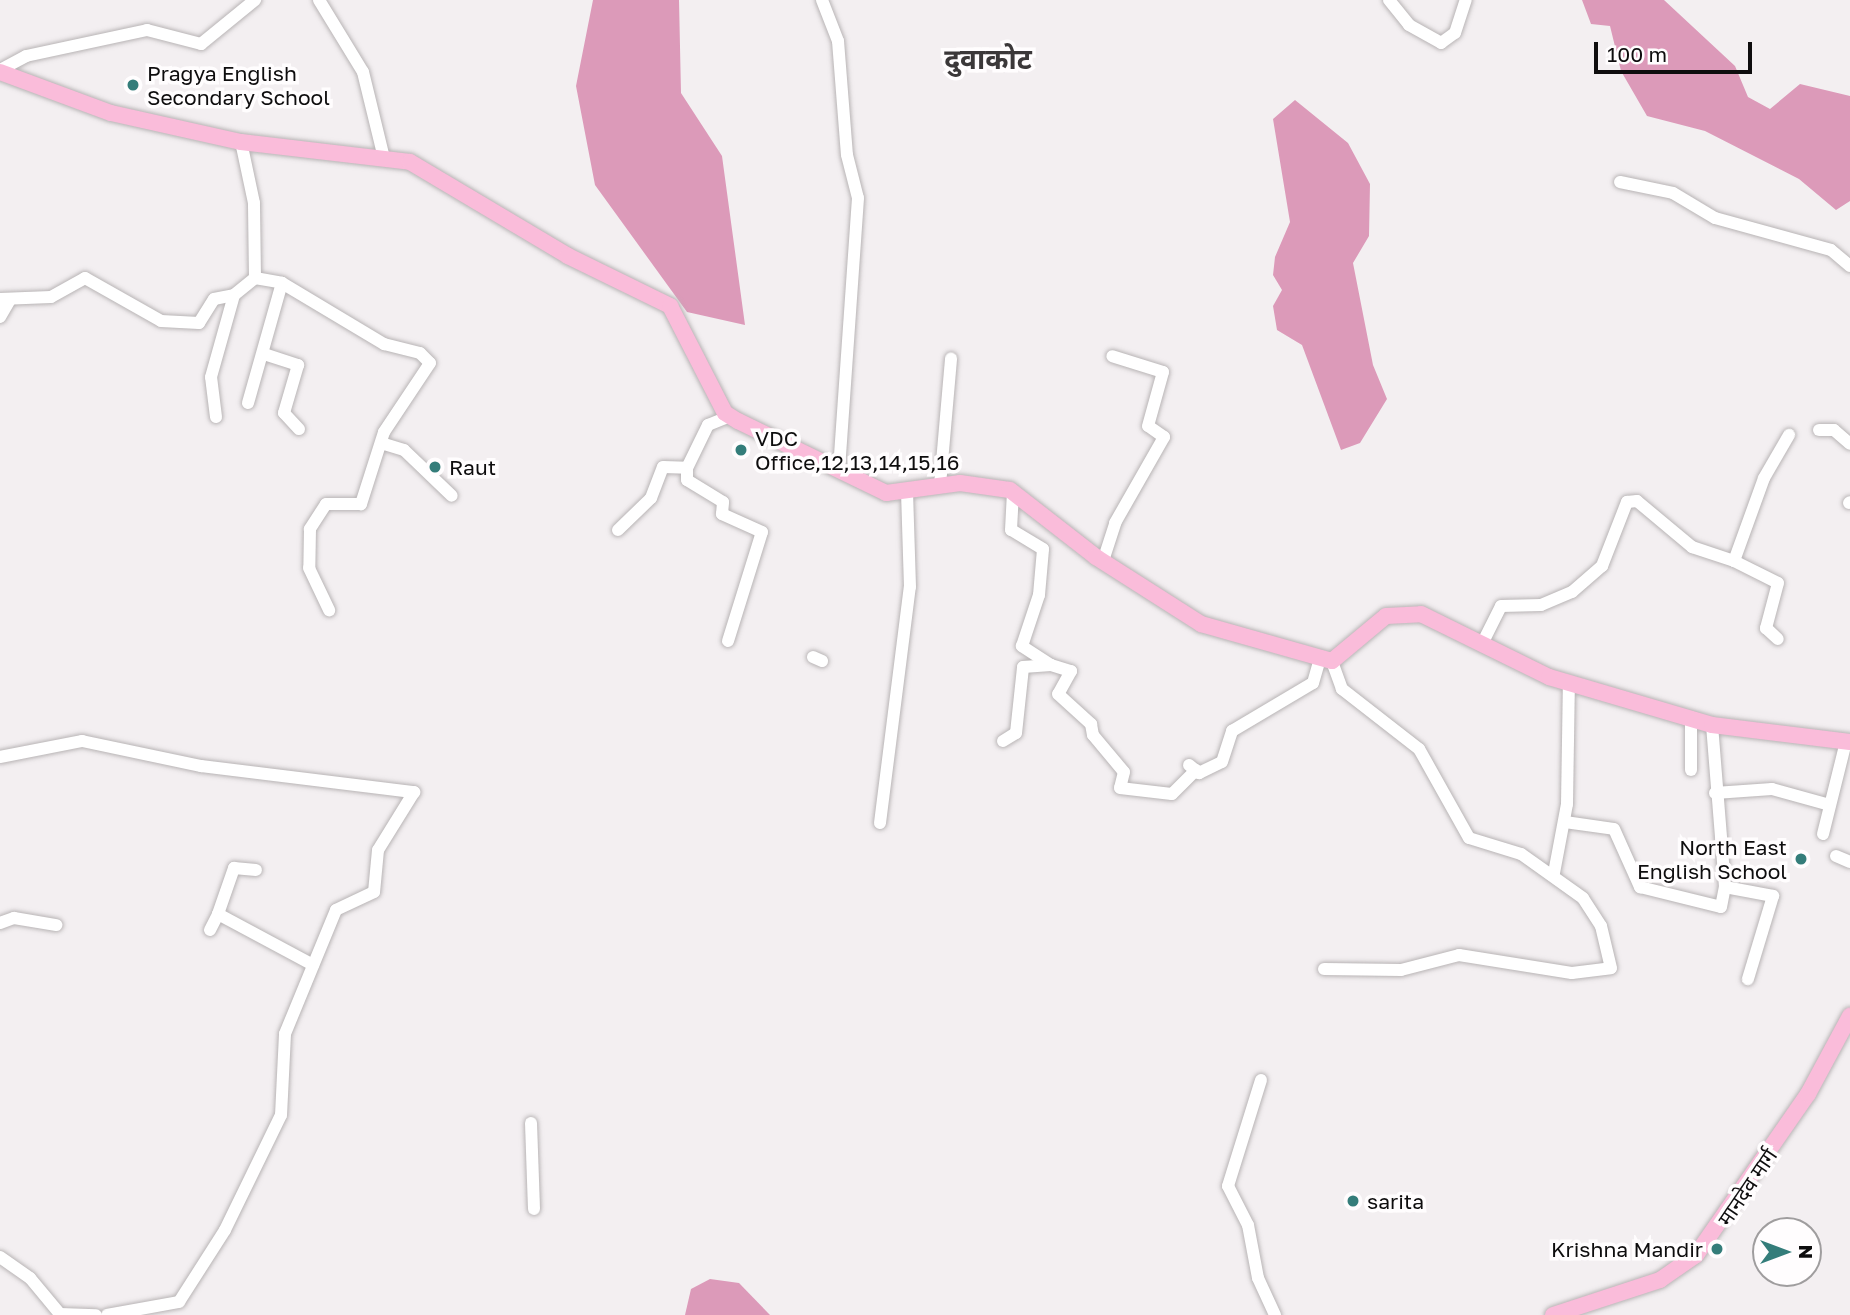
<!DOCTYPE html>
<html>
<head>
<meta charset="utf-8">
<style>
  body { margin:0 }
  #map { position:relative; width:1850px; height:1315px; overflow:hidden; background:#f3eff1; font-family:"Golos Text","Noto Sans Devanagari",sans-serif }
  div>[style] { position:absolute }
  .forest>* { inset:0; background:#dc9ab9 }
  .roads { filter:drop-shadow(0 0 2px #b8b4b5) drop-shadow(0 0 2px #b8b4b5) }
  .minor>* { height:12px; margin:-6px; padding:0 6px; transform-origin:6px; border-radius:6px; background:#fff }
  .major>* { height:16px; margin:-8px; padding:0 8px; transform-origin:8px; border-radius:8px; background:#fabcda }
  .dots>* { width:19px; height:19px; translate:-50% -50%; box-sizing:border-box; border:4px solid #fffdfe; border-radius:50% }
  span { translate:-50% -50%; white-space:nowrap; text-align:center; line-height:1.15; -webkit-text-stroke:7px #fffdfe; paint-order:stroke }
  .poi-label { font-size:21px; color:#0e0d0e }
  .left { translate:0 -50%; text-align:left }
  .right { translate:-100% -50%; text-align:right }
  .street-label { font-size:21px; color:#0e0d0e }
  .district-label { font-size:28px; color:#3b3839; font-weight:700 }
  .north { position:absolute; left:1752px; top:1217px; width:70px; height:70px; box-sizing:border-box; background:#fffdfe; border:2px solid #9f9d9e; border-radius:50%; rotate:90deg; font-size:19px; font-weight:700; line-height:28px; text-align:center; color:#0e0d0e }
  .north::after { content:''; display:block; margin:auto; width:24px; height:32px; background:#347d7a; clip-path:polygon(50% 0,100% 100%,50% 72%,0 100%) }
  .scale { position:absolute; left:1594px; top:42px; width:158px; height:32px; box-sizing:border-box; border:4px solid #0e0d0e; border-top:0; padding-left:9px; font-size:21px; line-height:24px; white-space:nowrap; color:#0e0d0e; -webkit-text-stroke:5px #fffdfe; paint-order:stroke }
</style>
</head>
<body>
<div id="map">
  <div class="forest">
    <div style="clip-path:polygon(593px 0,679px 0,681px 93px,722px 156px,745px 325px,687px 312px,595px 185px,576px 86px)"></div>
    <div style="clip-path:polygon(1582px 0,1664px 0,1735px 66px,1748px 97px,1770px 109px,1800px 84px,1850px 96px,1850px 201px,1836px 210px,1799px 179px,1705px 131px,1647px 116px,1621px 71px,1610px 26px,1591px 24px)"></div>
    <div style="clip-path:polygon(1295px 100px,1348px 143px,1370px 184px,1369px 236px,1353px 263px,1373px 365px,1387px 399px,1360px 443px,1341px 450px,1302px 345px,1277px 330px,1273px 306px,1282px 290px,1273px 275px,1275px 257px,1290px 222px,1273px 119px)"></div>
    <div style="clip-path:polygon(710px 1279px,739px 1283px,770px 1315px,685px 1315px,691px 1289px)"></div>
  </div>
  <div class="roads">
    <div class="minor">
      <div style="left:319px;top:0;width:84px;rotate:58.6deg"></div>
      <div style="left:363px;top:72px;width:84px;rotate:76.3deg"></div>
      <div style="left:822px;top:0;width:44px;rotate:68.7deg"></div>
      <div style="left:838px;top:41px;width:114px;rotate:85.5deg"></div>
      <div style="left:847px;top:155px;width:44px;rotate:75.7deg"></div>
      <div style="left:858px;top:198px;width:272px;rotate:94deg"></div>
      <div style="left:1389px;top:0;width:32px;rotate:51deg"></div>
      <div style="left:1409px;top:25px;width:37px;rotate:29deg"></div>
      <div style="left:1441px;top:43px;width:17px;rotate:-36deg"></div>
      <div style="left:1455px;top:33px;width:35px;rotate:-72deg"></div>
      <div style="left:0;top:70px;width:30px;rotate:-28deg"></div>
      <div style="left:26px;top:56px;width:124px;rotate:-12.1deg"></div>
      <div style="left:147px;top:30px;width:56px;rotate:14.5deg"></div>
      <div style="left:201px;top:44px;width:70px;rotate:-39.2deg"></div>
      <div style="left:1620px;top:182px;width:54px;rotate:11.7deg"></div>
      <div style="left:1673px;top:193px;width:49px;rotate:30.8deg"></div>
      <div style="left:1715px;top:218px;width:120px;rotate:15.4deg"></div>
      <div style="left:1831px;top:250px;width:25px;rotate:40deg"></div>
      <div style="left:255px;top:278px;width:27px;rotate:10deg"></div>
      <div style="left:282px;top:283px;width:119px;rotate:30.9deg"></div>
      <div style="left:384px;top:344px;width:37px;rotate:14deg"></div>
      <div style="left:420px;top:353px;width:14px;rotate:45deg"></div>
      <div style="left:430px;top:363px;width:83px;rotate:123.7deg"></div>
      <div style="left:384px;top:432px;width:76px;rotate:107.7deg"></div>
      <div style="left:361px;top:504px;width:35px;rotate:180deg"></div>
      <div style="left:326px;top:504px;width:30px;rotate:123deg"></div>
      <div style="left:310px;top:529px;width:39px;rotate:91deg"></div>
      <div style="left:309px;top:568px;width:47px;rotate:64.5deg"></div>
      <div style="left:0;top:299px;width:51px;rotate:-2.2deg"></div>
      <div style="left:51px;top:297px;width:39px;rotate:-29deg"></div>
      <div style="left:85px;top:278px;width:87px;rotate:29.5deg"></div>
      <div style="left:161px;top:321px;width:38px;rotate:3deg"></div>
      <div style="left:199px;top:323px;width:28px;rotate:-58deg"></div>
      <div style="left:214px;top:299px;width:20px;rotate:-11deg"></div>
      <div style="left:234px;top:295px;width:27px;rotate:-39deg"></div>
      <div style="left:255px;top:278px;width:75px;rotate:-90.8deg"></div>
      <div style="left:254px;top:203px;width:62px;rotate:-102deg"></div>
      <div style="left:0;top:317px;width:20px;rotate:-60deg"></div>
      <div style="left:264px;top:354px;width:36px;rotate:18deg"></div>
      <div style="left:298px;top:365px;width:50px;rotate:106.3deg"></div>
      <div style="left:284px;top:413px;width:22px;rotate:47deg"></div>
      <div style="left:248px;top:403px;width:125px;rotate:-74.2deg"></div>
      <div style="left:216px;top:417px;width:40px;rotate:-97.1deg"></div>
      <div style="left:211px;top:377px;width:85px;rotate:-74.3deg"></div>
      <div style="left:1819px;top:430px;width:15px"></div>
      <div style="left:1834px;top:430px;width:21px;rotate:41deg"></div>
      <div style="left:381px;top:443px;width:24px;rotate:17deg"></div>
      <div style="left:404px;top:450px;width:66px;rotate:43.8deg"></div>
      <div style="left:940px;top:485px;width:127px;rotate:-85deg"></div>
      <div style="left:1849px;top:503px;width:1px;rotate:-45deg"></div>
      <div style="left:618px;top:530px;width:46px;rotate:-44.1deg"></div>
      <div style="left:651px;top:498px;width:33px;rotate:-69deg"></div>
      <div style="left:663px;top:467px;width:24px;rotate:2deg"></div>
      <div style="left:1103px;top:561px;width:40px;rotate:-72deg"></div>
      <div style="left:1115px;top:523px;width:99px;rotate:-60.3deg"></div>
      <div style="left:1164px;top:437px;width:19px;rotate:-145deg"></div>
      <div style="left:1148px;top:426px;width:56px;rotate:-74.5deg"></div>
      <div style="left:1163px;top:372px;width:53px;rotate:-162.6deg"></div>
      <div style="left:1734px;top:561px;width:49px;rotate:26.6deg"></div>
      <div style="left:1778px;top:583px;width:47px;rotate:104.9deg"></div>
      <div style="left:1766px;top:628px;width:16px;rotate:43deg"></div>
      <div style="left:728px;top:641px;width:114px;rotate:-72.7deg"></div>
      <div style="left:762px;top:532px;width:44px;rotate:-155.8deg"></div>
      <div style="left:722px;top:514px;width:12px;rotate:-85deg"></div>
      <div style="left:723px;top:502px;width:42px;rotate:-148.6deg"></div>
      <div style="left:687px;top:480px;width:12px;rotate:-90deg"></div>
      <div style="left:687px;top:468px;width:48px;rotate:-64deg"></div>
      <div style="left:708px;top:425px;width:24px;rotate:-22deg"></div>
      <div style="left:1482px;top:644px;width:42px;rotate:-63.4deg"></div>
      <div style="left:1501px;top:606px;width:40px;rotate:-1.4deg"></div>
      <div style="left:1541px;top:605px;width:34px;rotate:-23deg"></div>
      <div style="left:1572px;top:592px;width:40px;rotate:-41deg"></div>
      <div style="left:1602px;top:566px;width:69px;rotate:-68.7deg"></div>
      <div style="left:1627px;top:502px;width:10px;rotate:-6deg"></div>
      <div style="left:1637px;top:501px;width:72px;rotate:39.9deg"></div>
      <div style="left:1692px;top:547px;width:44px;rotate:18.4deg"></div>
      <div style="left:1734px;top:561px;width:88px;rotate:-70.1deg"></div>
      <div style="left:1764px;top:478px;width:50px;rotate:-59.8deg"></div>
      <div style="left:813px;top:657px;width:10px;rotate:24deg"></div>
      <div style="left:1051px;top:665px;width:21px;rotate:17deg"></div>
      <div style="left:1071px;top:671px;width:26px;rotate:119deg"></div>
      <div style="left:1058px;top:694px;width:45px;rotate:42.3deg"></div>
      <div style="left:1091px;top:724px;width:11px;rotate:80deg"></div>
      <div style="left:1093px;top:735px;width:48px;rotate:50deg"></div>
      <div style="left:1124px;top:772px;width:16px;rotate:104deg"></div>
      <div style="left:1120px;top:788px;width:52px;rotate:6.6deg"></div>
      <div style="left:1172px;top:794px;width:34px;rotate:-45deg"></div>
      <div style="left:1712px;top:725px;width:163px;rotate:85.4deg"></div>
      <div style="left:1003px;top:741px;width:15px;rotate:-32deg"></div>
      <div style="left:1016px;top:733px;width:66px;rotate:-83.9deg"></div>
      <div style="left:1023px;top:667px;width:28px;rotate:-4deg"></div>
      <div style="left:1051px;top:665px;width:35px;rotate:-147deg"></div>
      <div style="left:1022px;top:646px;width:54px;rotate:-71.6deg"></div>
      <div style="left:1039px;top:595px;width:46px;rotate:-85deg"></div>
      <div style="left:1043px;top:549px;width:37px;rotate:-149deg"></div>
      <div style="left:1011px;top:530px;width:38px;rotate:-87deg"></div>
      <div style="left:0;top:757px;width:84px;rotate:-11deg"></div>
      <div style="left:82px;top:741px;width:122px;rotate:11.9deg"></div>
      <div style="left:201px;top:766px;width:215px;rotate:7deg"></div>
      <div style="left:414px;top:792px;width:68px;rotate:121.8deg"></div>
      <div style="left:378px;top:850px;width:42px;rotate:95.4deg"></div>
      <div style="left:374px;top:892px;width:42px;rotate:154.7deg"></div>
      <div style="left:336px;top:910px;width:134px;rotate:112.4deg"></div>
      <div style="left:285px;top:1034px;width:81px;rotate:92.8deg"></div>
      <div style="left:281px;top:1115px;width:128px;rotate:116deg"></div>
      <div style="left:225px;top:1230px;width:85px;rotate:122.6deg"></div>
      <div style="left:179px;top:1302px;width:73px;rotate:169.8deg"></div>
      <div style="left:1189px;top:765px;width:13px;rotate:39deg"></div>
      <div style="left:1199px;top:773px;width:25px;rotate:-26deg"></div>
      <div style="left:1222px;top:762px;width:33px;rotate:-72deg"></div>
      <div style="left:1232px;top:731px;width:94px;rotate:-30.7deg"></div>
      <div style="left:1313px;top:683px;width:26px;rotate:-74deg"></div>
      <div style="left:1691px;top:770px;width:53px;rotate:-90deg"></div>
      <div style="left:1715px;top:793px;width:57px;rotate:-4deg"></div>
      <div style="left:1772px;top:789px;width:60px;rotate:15.4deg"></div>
      <div style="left:1565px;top:822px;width:49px;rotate:8.1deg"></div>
      <div style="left:1614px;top:829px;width:64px;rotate:65.9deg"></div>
      <div style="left:1640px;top:887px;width:83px;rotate:13.9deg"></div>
      <div style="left:1721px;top:907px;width:20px;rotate:-79deg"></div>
      <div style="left:1725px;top:887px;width:49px;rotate:10.6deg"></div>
      <div style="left:1773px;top:896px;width:87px;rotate:106.8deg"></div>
      <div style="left:880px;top:823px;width:238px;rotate:-82.8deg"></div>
      <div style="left:910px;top:587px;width:96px;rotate:-91.8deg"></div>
      <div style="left:1823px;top:834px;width:95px;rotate:-76deg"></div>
      <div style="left:1836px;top:856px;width:15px;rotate:23deg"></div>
      <div style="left:1554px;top:873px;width:70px;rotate:-79.3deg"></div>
      <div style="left:1567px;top:804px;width:122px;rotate:-89.1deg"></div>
      <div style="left:218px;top:914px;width:49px;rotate:-70.8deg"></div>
      <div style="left:234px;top:868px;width:22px;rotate:5deg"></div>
      <div style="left:0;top:923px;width:15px;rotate:-20deg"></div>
      <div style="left:14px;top:918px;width:43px;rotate:9.5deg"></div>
      <div style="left:210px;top:930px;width:18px;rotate:-63deg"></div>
      <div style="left:218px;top:914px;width:108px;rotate:28.2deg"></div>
      <div style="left:1324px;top:969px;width:77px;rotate:0.7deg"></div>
      <div style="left:1401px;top:970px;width:60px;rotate:-14.5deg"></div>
      <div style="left:1459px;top:955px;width:114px;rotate:9.1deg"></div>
      <div style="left:1572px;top:973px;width:39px;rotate:-7deg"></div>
      <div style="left:1611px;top:968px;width:43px;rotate:-103.4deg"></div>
      <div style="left:1601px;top:926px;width:33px;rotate:-123deg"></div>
      <div style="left:1583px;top:898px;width:76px;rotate:-144.6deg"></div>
      <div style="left:1521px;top:854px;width:54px;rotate:-162.9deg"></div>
      <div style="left:1469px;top:838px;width:102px;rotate:-119.3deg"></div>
      <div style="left:1419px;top:749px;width:98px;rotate:-142.1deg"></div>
      <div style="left:1342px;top:689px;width:30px;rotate:-110deg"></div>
      <div style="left:1261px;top:1080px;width:111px;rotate:107.3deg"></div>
      <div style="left:1228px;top:1186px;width:44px;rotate:62.9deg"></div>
      <div style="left:1248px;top:1225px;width:54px;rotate:79.3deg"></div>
      <div style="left:1258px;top:1278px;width:41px;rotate:65.3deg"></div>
      <div style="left:531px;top:1123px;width:86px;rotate:88deg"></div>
      <div style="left:0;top:1257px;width:37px;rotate:35deg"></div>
      <div style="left:30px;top:1278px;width:47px;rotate:50.2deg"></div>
      <div style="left:60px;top:1314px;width:36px;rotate:2deg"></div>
    </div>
    <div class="major">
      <div style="left:0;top:72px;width:118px;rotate:20.3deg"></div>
      <div style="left:111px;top:113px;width:133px;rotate:12.6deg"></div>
      <div style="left:241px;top:142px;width:170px;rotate:6.7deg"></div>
      <div style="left:410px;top:162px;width:184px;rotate:30.7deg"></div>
      <div style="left:568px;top:256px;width:114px;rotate:26.1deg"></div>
      <div style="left:670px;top:306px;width:120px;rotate:62.8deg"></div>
      <div style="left:725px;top:413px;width:15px;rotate:32deg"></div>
      <div style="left:738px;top:421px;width:165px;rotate:25.9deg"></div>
      <div style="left:886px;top:493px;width:75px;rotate:-7.7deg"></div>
      <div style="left:960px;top:483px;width:50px;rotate:8deg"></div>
      <div style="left:1010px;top:490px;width:109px;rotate:37.9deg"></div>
      <div style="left:1096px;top:557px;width:125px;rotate:32.5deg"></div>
      <div style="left:1201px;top:624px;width:136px;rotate:15.8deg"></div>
      <div style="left:1332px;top:661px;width:70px;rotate:-39.8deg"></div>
      <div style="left:1386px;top:616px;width:35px;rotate:-3deg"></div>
      <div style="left:1421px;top:614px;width:143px;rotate:26.2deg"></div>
      <div style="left:1549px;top:677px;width:170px;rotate:16.4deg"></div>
      <div style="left:1712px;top:725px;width:139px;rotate:7deg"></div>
      <div style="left:1553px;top:1315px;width:113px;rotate:-18.1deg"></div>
      <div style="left:1660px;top:1280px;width:44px;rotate:-34.8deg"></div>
      <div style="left:1696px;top:1255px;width:196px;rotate:-55.2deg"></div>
      <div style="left:1808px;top:1094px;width:89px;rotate:-61.7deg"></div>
    </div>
  </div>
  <div class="dots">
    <div style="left:133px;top:85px;background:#347d7a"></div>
    <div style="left:741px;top:450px;background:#347d7a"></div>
    <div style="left:435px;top:467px;background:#347d7a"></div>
    <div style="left:1801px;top:859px;background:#347d7a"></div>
    <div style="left:1353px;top:1201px;background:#347d7a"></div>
    <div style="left:1717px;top:1249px;background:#347d7a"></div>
  </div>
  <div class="poi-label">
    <span class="left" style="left:147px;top:85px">Pragya English<br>Secondary School</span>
    <span class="left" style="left:755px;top:450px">VDC<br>Office,12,13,14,15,16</span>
    <span class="left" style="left:449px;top:467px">Raut</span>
    <span class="right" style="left:1787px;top:859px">North East<br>English School</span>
    <span class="left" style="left:1367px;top:1201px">sarita</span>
    <span class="right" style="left:1703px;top:1249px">Krishna Mandir</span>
  </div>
  <div class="street-label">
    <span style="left:1747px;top:1187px;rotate:-56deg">मानदेव मार्ग</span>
  </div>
  <div class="district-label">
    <span style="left:988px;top:59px">दुवाकोट</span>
  </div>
  <div class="north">N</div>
  <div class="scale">100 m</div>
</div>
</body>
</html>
